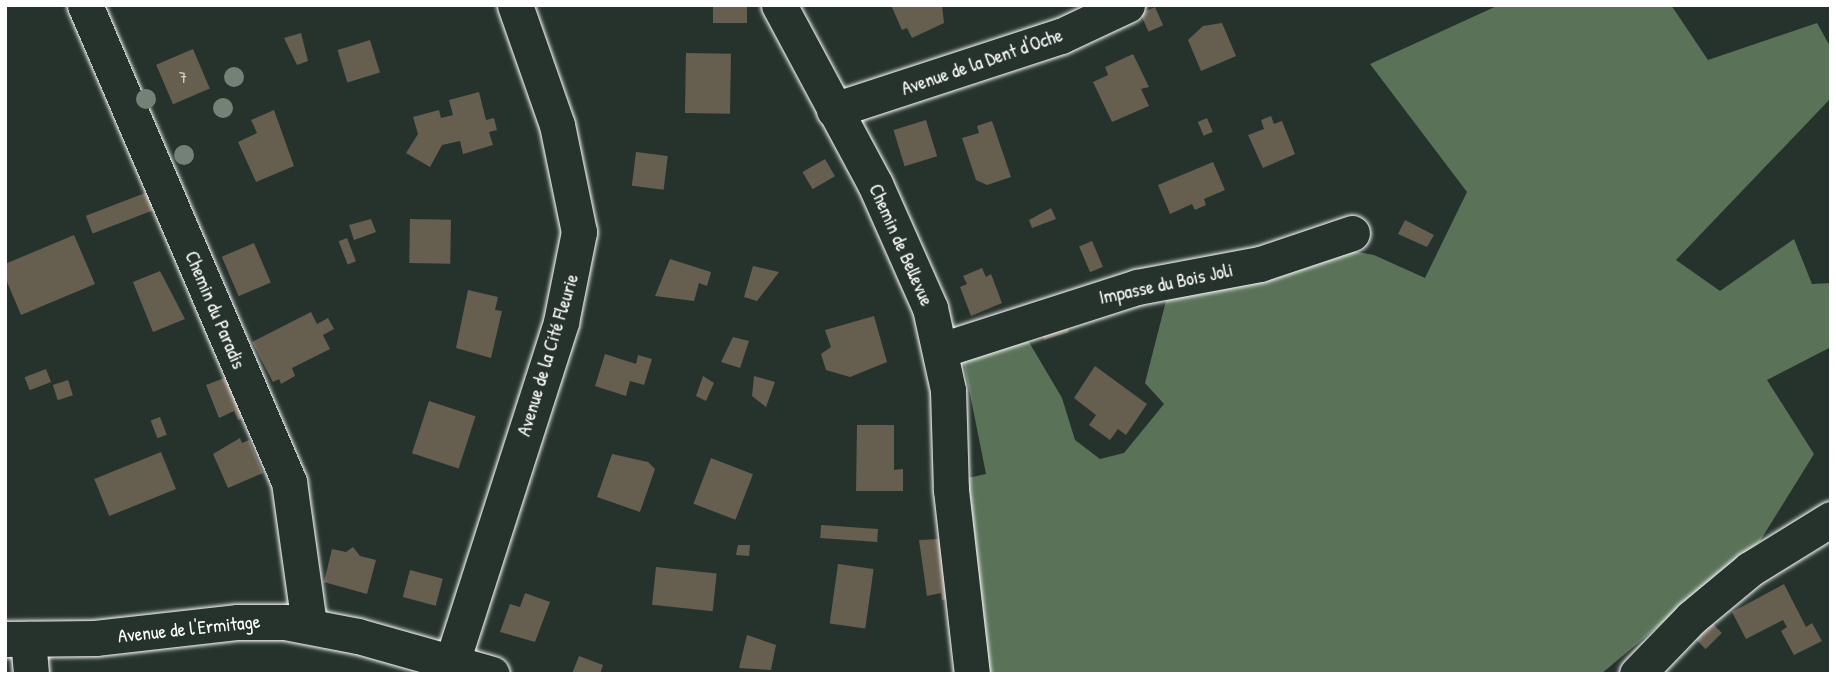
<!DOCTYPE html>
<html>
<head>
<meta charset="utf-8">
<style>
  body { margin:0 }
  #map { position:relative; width:1836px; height:679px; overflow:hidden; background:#26332d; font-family:"Patrick Hand",sans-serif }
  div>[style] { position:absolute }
  .green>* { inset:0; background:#597258 }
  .building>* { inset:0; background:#665e4f; transform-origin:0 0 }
  .roads { filter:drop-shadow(0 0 2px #fff) drop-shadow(0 0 2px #fff) }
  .street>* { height:35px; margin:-17.5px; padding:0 17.5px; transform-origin:17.5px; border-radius:17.5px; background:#26332d }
  .trees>* { width:20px; height:20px; margin:-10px; border-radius:50%; background:#748177 }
  span { translate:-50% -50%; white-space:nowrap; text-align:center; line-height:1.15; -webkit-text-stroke:7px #26332d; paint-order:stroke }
  .number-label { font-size:16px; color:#d9d7d3 }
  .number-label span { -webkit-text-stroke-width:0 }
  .street-label { font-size:19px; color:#fff }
  .frame { position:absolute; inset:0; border:7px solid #fff; pointer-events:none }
</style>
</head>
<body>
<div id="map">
  <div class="green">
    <div style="clip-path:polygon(1499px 5px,1671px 5px,1708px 60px,1817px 23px,1831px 48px,1831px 98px,1676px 260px,1720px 291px,1794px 239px,1812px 284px,1831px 283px,1831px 347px,1767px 380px,1814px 454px,1760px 541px,1601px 674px,981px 674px,963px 479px,986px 474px,963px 359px,1026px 337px,1062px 398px,1075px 440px,1100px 459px,1124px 453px,1164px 404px,1145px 383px,1168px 293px,1336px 248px,1374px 255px,1425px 278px,1467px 192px,1370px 64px)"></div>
  </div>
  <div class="building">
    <div style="left:713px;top:5px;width:34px;height:18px"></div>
    <div style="clip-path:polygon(891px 5px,942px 5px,944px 23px,912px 38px,907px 28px,902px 30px)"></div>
    <div style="left:1155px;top:7px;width:20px;height:16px;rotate:66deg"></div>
    <div style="clip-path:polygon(1222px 23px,1236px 56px,1201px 71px,1188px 40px,1203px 26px)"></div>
    <div style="clip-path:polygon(301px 33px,308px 61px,297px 65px,284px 38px)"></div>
    <div style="left:370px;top:40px;width:34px;height:34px;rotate:73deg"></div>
    <div style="left:193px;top:49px;width:43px;height:40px;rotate:67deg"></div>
    <div style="left:686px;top:53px;width:45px;height:60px;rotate:1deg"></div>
    <div style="clip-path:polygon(1133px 54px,1149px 87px,1141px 89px,1149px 106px,1112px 122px,1093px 82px,1108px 75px,1105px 67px)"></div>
    <div style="clip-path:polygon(479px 92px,486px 120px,494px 118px,497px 130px,489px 132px,493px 145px,463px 154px,460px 141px,442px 145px,430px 167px,406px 153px,418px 134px,413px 117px,439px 110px,441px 118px,453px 115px,449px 100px)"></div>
    <div style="clip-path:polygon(274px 110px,294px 166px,256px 182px,238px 142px,257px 133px,251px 120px)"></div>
    <div style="clip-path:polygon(1271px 116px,1274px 124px,1282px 121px,1295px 154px,1263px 168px,1248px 135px,1264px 129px,1261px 120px)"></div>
    <div style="left:1207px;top:118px;width:15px;height:10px;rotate:67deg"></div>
    <div style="left:926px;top:120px;width:38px;height:34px;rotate:73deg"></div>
    <div style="clip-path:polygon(992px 121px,1011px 177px,987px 185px,976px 180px,962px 138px,979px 133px,977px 126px)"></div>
    <div style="left:636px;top:152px;width:32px;height:34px;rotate:7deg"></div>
    <div style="left:825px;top:159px;width:20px;height:26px;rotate:60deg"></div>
    <div style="clip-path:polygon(1213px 162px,1225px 190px,1204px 199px,1206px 205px,1195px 210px,1192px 204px,1170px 214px,1158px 185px)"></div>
    <div style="left:153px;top:190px;width:19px;height:72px;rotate:69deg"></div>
    <div style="clip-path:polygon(1051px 208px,1056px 219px,1032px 228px,1029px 220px)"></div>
    <div style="clip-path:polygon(371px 219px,376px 232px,354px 240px,349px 225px)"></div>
    <div style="left:410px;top:219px;width:41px;height:44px;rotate:1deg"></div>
    <div style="clip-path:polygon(1405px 220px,1434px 235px,1427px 247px,1398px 234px)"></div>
    <div style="clip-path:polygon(74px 235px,95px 284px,21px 315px,5px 277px,5px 264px)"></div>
    <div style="left:347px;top:238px;width:25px;height:9px;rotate:69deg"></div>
    <div style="left:1092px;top:241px;width:28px;height:14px;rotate:67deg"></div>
    <div style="left:254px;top:243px;width:43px;height:35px;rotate:67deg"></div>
    <div style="clip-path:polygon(670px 259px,711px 272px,707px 286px,699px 283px,694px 301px,655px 296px)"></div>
    <div style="clip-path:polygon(753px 266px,779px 272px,757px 301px,744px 297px)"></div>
    <div style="clip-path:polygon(982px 268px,986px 277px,991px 274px,1002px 303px,971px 316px,960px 287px,967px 284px,963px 276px)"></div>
    <div style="clip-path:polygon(160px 271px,185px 319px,153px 332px,133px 282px)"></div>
    <div style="clip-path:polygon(468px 290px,498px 297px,495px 310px,502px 311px,491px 358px,456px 348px)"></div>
    <div style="clip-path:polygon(311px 312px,317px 324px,328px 318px,334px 329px,323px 335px,330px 349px,292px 368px,295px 376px,281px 384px,279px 379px,273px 382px,252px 342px)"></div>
    <div style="clip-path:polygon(874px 316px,887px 362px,850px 377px,826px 370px,821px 354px,831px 347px,825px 330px)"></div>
    <div style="left:1064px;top:316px;width:17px;height:26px;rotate:73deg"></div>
    <div style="clip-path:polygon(733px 337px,749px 341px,740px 368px,721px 362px)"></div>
    <div style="clip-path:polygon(605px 354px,636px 364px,638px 355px,652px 359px,644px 385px,630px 381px,626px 396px,595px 386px)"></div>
    <div style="clip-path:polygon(1095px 366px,1147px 404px,1126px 435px,1118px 429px,1110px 440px,1089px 425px,1096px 415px,1074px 398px)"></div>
    <div style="left:46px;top:369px;width:14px;height:23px;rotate:69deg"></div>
    <div style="clip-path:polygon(232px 375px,248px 416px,238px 420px,234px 411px,219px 418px,206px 385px)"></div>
    <div style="clip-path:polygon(703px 376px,714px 383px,706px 401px,696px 396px)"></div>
    <div style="clip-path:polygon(754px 376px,775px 382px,766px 407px,752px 396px)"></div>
    <div style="left:68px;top:380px;width:16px;height:16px;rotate:72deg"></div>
    <div style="left:429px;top:401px;width:49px;height:55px;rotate:18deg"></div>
    <div style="left:160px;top:417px;width:19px;height:10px;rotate:69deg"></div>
    <div style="clip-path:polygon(857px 425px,894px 425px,894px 470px,903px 469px,903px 491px,856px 491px)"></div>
    <div style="clip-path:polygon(240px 438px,242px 443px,249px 440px,263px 473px,228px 488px,213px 454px)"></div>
    <div style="left:161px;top:452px;width:40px;height:72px;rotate:68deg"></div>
    <div style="clip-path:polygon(612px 454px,648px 462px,655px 469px,640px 512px,597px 497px)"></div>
    <div style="left:711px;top:458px;width:45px;height:49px;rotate:21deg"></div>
    <div style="left:878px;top:529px;width:13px;height:57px;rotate:94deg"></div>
    <div style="clip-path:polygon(939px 539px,948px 599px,942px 600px,941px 593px,927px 596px,919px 540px)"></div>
    <div style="clip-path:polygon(738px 545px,750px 545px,749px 556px,736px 555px)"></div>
    <div style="clip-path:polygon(353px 547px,360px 556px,376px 560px,367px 594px,324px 582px,332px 549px,346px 552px)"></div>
    <div style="left:838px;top:564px;width:36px;height:60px;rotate:8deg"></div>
    <div style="left:656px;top:567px;width:61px;height:38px;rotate:6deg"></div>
    <div style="left:410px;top:570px;width:34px;height:28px;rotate:15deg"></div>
    <div style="clip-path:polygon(1784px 584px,1806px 627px,1812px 623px,1822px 641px,1794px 655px,1781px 631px,1787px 627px,1783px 620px,1746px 639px,1732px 612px)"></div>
    <div style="clip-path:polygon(525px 593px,550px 602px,535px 642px,500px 632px,510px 604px,520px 607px)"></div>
    <div style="left:1712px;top:623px;width:14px;height:23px;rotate:45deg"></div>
    <div style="clip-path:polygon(747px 635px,776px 645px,771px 670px,739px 668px)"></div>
    <div style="clip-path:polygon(579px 656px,603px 665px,600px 674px,572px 674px)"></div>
  </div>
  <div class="roads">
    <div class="street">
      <div style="left:85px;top:5px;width:519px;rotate:66.84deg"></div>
      <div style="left:289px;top:482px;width:144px;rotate:82deg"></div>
      <div style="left:779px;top:5px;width:203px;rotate:61.8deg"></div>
      <div style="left:875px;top:184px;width:136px;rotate:66.1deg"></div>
      <div style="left:930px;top:308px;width:84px;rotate:77.6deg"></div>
      <div style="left:948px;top:390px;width:100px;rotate:88.3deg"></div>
      <div style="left:951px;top:490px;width:185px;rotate:83.5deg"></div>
      <div style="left:834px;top:110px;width:239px;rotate:-18.1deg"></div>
      <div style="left:1061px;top:36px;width:73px;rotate:-25.2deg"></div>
      <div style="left:941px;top:350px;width:206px;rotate:-17.8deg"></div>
      <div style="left:1137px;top:287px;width:125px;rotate:-10.6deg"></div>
      <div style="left:1260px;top:264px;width:97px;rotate:-18.6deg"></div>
      <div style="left:5px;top:639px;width:90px;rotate:-0.6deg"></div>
      <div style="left:95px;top:638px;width:144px;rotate:-6.4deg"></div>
      <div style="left:238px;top:622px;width:47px"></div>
      <div style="left:285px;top:622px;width:74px;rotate:10.9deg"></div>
      <div style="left:358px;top:636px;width:139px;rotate:15.8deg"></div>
      <div style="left:28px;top:639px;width:35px;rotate:85deg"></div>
      <div style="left:452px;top:662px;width:357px;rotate:-72.2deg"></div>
      <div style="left:561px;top:322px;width:92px;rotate:-78.7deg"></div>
      <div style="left:579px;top:232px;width:109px;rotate:-101.6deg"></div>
      <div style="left:557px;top:125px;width:127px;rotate:-109.3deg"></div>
      <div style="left:1637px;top:674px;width:78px;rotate:-46deg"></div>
      <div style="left:1691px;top:618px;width:77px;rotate:-39.7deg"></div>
      <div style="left:1750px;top:569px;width:95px;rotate:-31.7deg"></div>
    </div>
  </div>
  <div class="trees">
    <div style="left:234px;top:77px"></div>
    <div style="left:146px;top:99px"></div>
    <div style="left:223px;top:108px"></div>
    <div style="left:184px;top:155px"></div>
  </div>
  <div class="number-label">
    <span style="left:183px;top:77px">7</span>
  </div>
  <div class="street-label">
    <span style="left:982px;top:62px;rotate:-19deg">Avenue de la Dent d'Oche</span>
    <span style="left:901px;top:245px;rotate:66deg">Chemin de Bellevue</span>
    <span style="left:1166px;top:284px;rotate:-12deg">Impasse du Bois Joli</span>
    <span style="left:215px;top:310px;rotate:67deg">Chemin du Paradis</span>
    <span style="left:548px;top:355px;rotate:-73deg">Avenue de la Cité Fleurie</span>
    <span style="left:189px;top:629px;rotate:-6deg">Avenue de l'Ermitage</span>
  </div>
  <div class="frame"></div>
</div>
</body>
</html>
